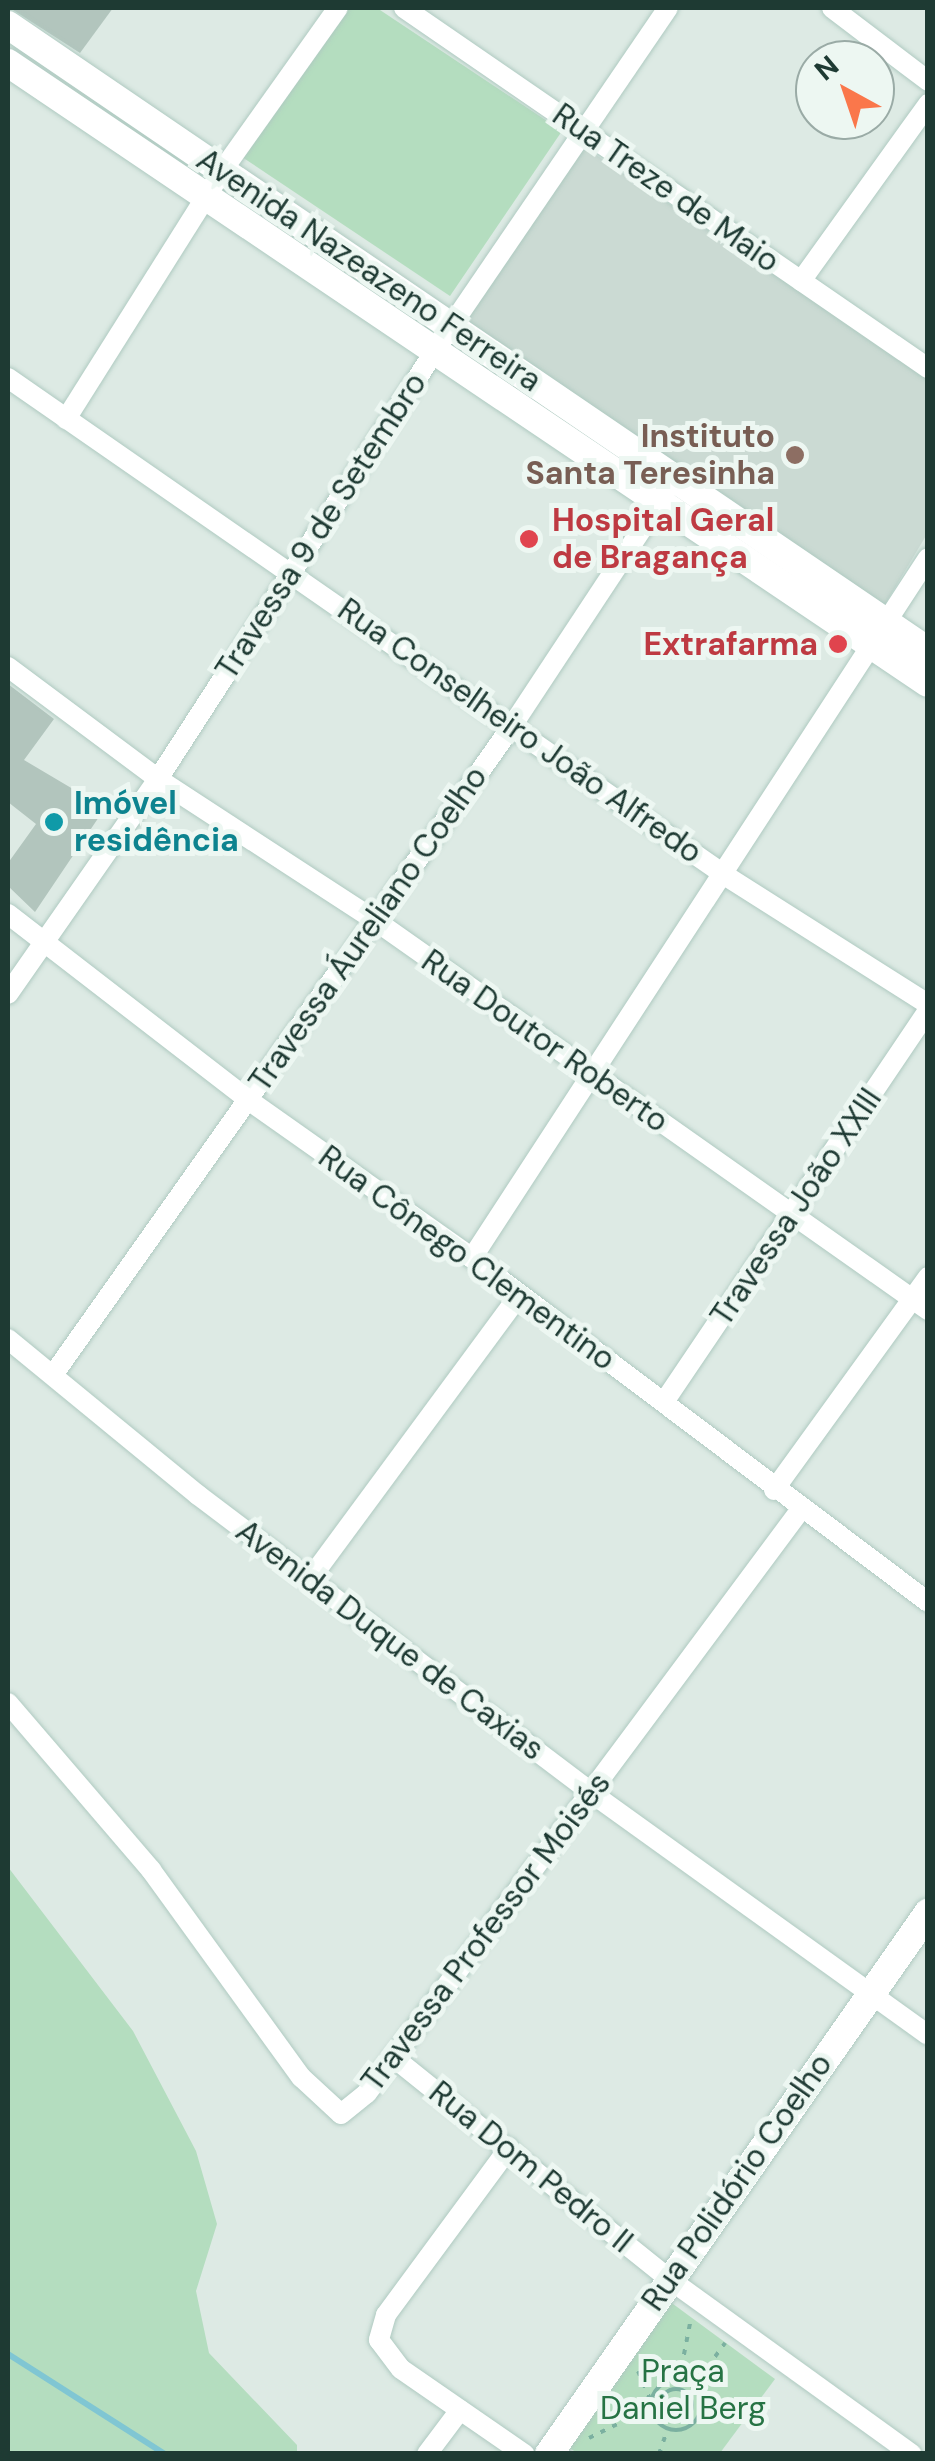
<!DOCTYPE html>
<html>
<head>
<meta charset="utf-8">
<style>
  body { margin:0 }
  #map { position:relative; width:935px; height:2461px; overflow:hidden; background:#ddeae4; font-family:"DM Sans",sans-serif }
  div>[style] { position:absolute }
  .built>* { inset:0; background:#cbdad3 }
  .green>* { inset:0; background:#b4ddbf }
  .stream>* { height:6px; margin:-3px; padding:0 3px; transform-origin:3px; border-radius:3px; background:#80c6d3 }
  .building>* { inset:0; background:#b2c5bd }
  .path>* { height:4px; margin-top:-2px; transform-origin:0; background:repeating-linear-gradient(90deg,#7bb0a0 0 5px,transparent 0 13px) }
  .path>.ring { margin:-2px; padding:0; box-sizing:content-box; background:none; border:4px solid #7bb0a0; border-radius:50% }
  .roads { filter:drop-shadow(0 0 2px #afcac1) drop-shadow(0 0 2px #afcac1) }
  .street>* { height:20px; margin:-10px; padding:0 10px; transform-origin:10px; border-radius:10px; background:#fff }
  .secondary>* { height:28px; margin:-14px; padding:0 14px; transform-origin:14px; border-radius:14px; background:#fff }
  .dots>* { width:28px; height:28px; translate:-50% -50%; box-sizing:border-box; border:5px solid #edf7f2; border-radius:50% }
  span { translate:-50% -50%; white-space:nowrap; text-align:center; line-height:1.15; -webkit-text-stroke:10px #edf7f2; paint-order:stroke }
  .street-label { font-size:32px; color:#1e3a33 }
  .education-label { font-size:32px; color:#785e54; font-weight:700 }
  .right { translate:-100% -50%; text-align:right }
  .health-label { font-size:32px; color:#be3a42; font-weight:700 }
  .left { translate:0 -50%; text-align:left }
  .culture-label { font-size:32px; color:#0d838f; font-weight:700 }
  .park-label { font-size:32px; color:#267344 }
  .frame { position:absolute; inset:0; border:10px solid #1e3a33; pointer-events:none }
  .north { position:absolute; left:795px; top:40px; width:100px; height:100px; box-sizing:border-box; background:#edf7f2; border:2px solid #9aaba6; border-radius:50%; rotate:320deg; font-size:28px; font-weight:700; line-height:40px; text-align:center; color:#1e3a33 }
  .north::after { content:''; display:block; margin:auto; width:35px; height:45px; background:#fa774b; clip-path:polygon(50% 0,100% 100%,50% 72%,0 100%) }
</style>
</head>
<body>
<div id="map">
  <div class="built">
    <div style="clip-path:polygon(584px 147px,927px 376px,927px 534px,884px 606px,463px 320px)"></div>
  </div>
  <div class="green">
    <div style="clip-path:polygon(347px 8px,377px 8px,562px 131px,450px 296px,242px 157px)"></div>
    <div style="clip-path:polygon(8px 1867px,133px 2031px,196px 2151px,217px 2224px,196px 2291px,209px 2353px,297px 2445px,297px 2453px,8px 2453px)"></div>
    <div style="clip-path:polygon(669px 2301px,775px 2379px,720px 2453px,577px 2453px,564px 2444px)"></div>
  </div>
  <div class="stream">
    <div style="left:8px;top:2354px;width:186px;rotate:32.5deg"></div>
  </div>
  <div class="building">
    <div style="clip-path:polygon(10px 8px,113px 8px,80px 53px)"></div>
    <div style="clip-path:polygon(8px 684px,54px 719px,24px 760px,105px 808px,35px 912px,8px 886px,8px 863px,36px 824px,8px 802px)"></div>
  </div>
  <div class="path">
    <div style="left:638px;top:2371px;width:30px;rotate:67deg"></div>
    <div style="left:679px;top:2380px;width:63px;rotate:-79deg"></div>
    <div class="ring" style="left:651px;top:2380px;width:46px;height:46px"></div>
    <div style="left:692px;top:2388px;width:56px;rotate:-53.7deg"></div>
    <div class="ring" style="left:660px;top:2389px;width:28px;height:28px"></div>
    <div style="left:589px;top:2438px;width:70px;rotate:-26.2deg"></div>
    <div style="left:659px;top:2454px;width:28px;rotate:-71deg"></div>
  </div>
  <div class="roads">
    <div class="street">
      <div style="left:404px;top:8px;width:636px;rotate:34.49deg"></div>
      <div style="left:832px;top:8px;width:121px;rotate:37.2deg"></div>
      <div style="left:801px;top:281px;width:218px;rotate:-54.3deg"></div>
      <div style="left:8px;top:378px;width:874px;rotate:34.74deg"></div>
      <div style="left:726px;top:876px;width:239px;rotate:32.4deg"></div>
      <div style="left:66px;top:419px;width:293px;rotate:-57.8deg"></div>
      <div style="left:222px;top:171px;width:200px;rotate:-54.6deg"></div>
      <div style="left:8px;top:667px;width:187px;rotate:36.7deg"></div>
      <div style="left:158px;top:779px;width:260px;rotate:33.1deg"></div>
      <div style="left:376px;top:921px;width:675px;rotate:35.17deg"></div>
      <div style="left:8px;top:914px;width:302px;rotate:37.7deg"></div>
      <div style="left:247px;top:1099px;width:276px;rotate:35.2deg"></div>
      <div style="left:472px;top:1258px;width:571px;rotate:37.03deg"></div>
      <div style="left:8px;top:994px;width:262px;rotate:-55.1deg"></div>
      <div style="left:158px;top:779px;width:539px;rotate:-57.11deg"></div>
      <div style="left:451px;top:326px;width:385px;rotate:-55.7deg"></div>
      <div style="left:472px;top:1258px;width:835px;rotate:-56.92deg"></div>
      <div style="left:8px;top:1339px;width:246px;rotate:39.4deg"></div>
      <div style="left:198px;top:1495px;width:492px;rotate:37.1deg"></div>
      <div style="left:590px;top:1792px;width:416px;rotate:35.7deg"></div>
      <div style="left:53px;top:1375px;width:795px;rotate:-54.73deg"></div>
      <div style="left:512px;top:726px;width:278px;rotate:-56.6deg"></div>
      <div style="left:664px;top:1402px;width:472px;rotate:-56deg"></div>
      <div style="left:774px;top:1490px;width:263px;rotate:-54.1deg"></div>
      <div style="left:310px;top:1579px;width:350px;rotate:-53.6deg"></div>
      <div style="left:8px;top:1703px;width:220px;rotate:49.4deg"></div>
      <div style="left:151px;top:1870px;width:256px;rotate:54.1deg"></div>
      <div style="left:301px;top:2077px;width:54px;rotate:42.8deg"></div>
      <div style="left:341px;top:2114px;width:33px;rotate:-39deg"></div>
      <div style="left:367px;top:2093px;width:728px;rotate:-53.38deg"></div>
      <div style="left:393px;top:2057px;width:354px;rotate:38.8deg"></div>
      <div style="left:669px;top:2279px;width:299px;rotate:35.8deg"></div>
      <div style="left:509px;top:2148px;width:207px;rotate:126.4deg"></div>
      <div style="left:386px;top:2315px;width:26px;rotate:106deg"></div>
      <div style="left:379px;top:2340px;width:36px;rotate:53deg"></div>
      <div style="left:401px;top:2369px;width:150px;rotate:34.6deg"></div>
      <div style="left:427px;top:2454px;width:55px;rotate:-53.1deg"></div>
    </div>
    <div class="secondary">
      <div style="left:8px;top:25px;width:1113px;rotate:34.23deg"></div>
      <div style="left:8px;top:63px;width:1109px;rotate:33.98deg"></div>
      <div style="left:549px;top:2454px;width:661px;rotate:-54.99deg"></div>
    </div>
  </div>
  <div class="dots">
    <div style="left:795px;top:455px;background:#8d6e63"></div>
    <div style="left:529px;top:539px;background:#e0444e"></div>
    <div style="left:838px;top:644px;background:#e0444e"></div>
    <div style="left:54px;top:822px;background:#0f9aa8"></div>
  </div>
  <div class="street-label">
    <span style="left:666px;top:188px;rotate:35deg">Rua Treze de Maio</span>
    <span style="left:369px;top:270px;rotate:34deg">Avenida Nazeazeno Ferreira</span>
    <span style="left:321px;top:526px;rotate:-57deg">Travessa 9 de Setembro</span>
    <span style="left:520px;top:731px;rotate:35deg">Rua Conselheiro João Alfredo</span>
    <span style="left:368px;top:929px;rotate:-55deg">Travessa Áureliano Coelho</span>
    <span style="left:545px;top:1041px;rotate:35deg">Rua Doutor Roberto</span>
    <span style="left:796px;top:1207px;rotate:-56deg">Travessa João XXIII</span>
    <span style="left:467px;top:1258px;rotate:36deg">Rua Cônego Clementino</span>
    <span style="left:390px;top:1640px;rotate:37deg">Avenida Duque de Caxias</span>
    <span style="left:486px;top:1932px;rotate:-53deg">Travessa Professor Moisés</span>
    <span style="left:531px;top:2167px;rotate:39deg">Rua Dom Pedro II</span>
    <span style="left:737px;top:2182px;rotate:-55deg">Rua Polidório Coelho</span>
  </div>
  <div class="education-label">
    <span class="right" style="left:775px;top:455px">Instituto<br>Santa Teresinha</span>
  </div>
  <div class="health-label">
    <span class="left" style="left:552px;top:539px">Hospital Geral<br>de Bragança</span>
    <span class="right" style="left:818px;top:644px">Extrafarma</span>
  </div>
  <div class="culture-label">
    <span class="left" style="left:74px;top:822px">Imóvel<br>residência</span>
  </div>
  <div class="park-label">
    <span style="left:683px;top:2390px">Praça<br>Daniel Berg</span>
  </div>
  <div class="frame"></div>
  <div class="north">N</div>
</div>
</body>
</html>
